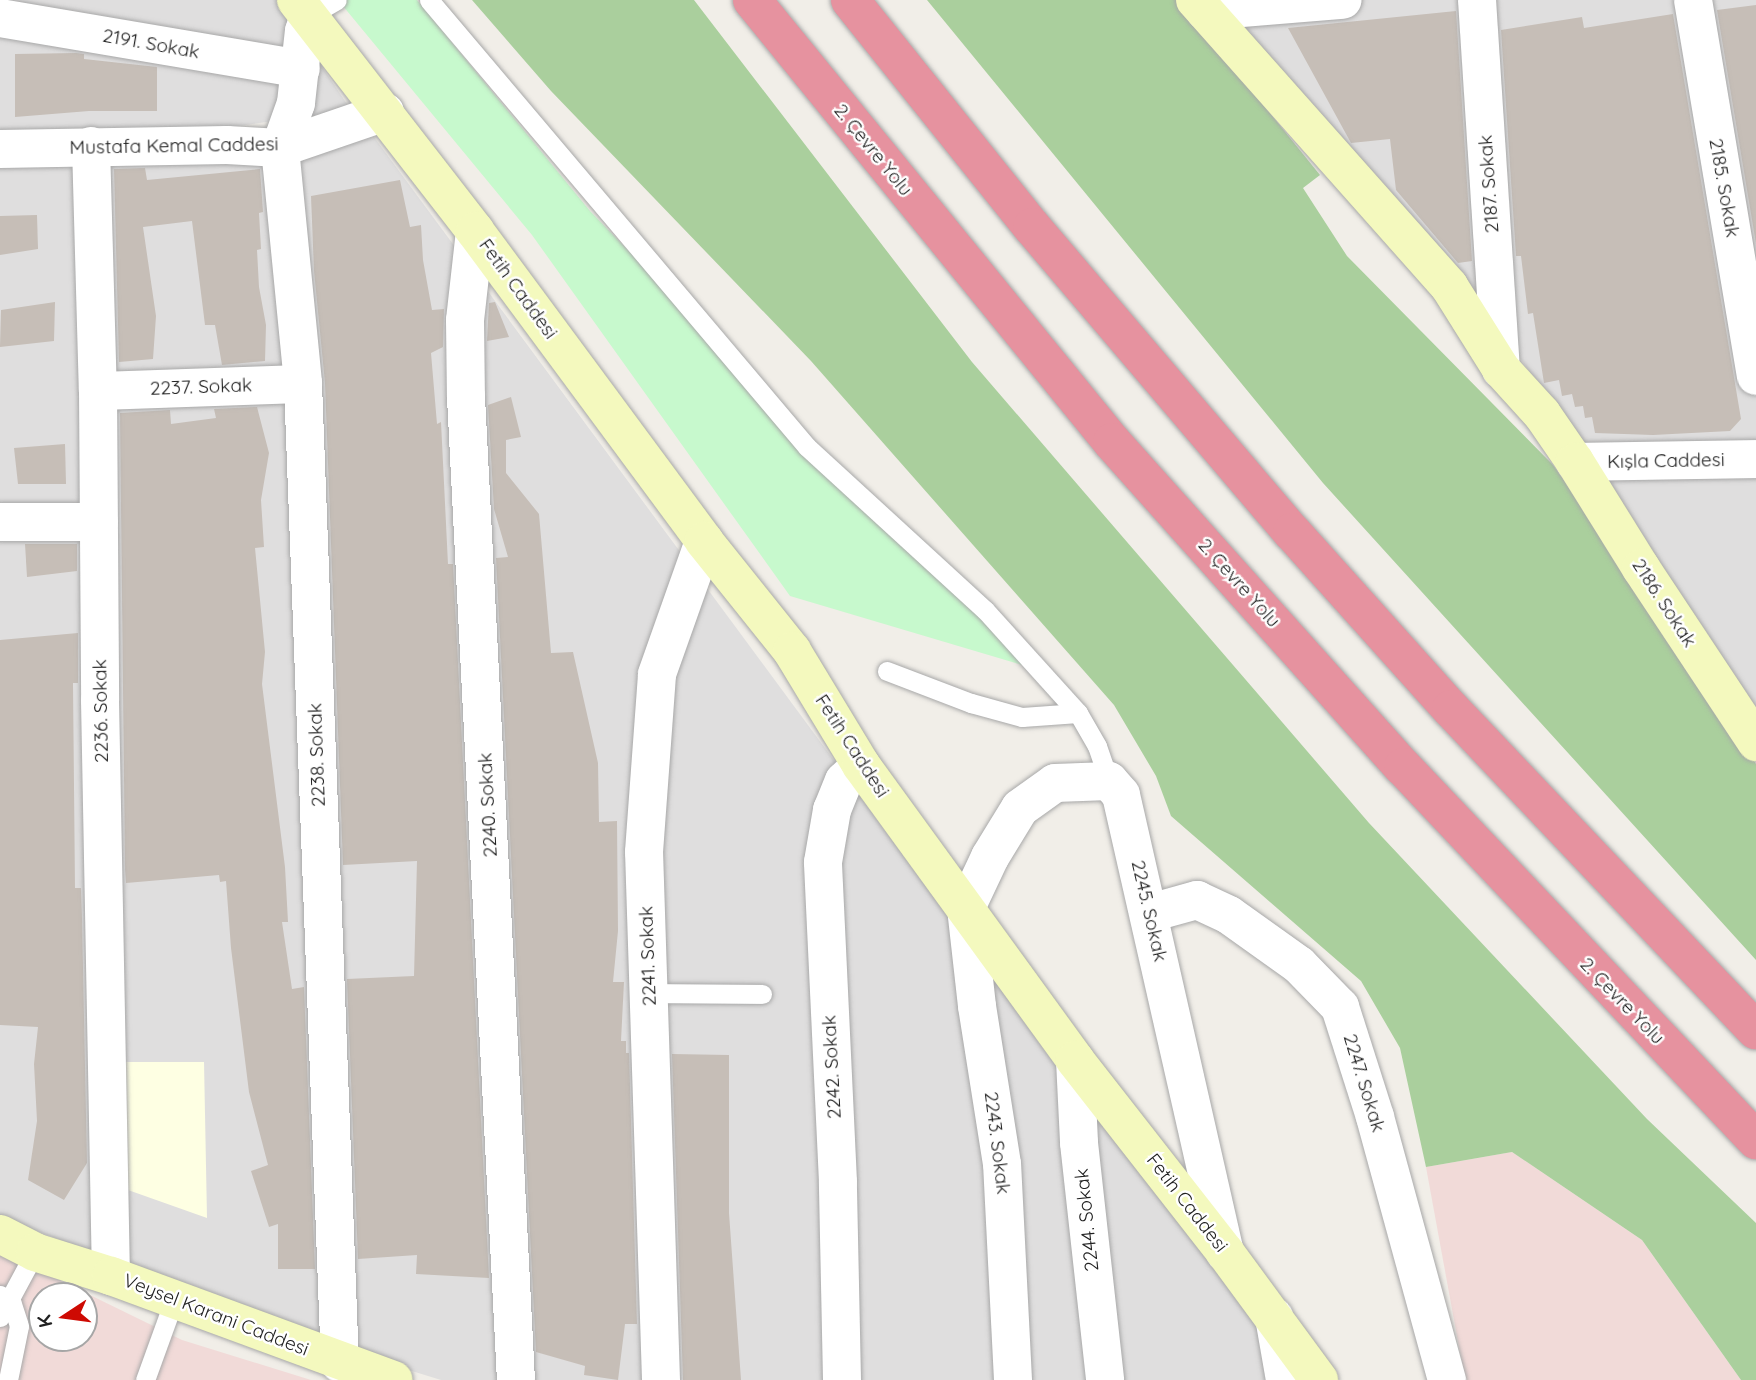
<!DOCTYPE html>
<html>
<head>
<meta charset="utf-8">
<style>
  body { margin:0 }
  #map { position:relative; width:1756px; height:1380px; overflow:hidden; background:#f1eee8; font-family:Quicksand,sans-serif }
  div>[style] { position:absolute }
  .residential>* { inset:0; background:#dfdede }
  .commercial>* { inset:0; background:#f1dad8 }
  .education>* { inset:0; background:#feffe3 }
  .forest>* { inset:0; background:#aacf9d }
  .park>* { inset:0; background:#c7f9cd }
  .building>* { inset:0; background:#c6beb7 }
  .roads { filter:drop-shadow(0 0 2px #a8a8a8) drop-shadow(0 0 2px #a8a8a8) }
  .service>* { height:19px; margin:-9.5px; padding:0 9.5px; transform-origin:9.5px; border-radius:9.5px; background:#fff }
  .minor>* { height:38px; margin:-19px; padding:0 19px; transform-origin:19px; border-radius:19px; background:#fff }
  .tertiary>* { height:38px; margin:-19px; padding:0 19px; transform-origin:19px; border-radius:19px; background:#fff }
  .secondary>* { height:38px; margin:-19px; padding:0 19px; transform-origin:19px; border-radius:19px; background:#f4f9be }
  .motorway>* { height:38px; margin:-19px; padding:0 19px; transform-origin:19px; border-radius:19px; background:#e6929f }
  span { translate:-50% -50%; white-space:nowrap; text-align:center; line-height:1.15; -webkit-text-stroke:5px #fff; paint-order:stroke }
  .street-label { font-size:19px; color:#212121 }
  .north { position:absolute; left:28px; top:1282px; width:70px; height:70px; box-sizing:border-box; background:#fff; border:2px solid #a6a6a6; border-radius:50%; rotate:257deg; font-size:19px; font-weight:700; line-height:28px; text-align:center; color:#212121 }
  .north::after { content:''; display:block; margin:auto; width:24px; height:32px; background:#ce0a03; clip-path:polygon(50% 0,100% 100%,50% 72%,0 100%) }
</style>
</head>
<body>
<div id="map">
  <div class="residential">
    <div style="clip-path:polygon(0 0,277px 0,351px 110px,225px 128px,0 133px)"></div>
    <div style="clip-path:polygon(1211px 0,1756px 0,1756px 713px,1523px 362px)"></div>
    <div style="clip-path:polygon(371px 133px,940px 904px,1300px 1380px,441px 1380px,386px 1363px,0 1217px,0 165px)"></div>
  </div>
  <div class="commercial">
    <div style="clip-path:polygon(1512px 1152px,1642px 1240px,1741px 1380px,1465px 1380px,1426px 1167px)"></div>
    <div style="clip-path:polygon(evenodd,0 1251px,182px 1340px,311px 1380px,0 1380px,0 1251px,42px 1296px,84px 1296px,84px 1338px,42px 1338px,42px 1296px)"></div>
  </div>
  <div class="education">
    <div style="clip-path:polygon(126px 1062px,204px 1062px,207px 1218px,128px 1190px)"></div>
  </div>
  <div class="forest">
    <div style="clip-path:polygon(472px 0,694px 0,972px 362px,1369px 823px,1647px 1119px,1756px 1223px,1756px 1380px,1741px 1380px,1642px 1240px,1512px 1152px,1426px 1167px,1400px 1048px,1361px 981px,1171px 816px,1156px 776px,1114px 705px,811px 361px,551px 91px)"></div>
    <div style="clip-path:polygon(927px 0,1176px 0,1193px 18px,1320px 175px,1303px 188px,1347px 256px,1553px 465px,1685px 650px,1756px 764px,1756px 960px,1323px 483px)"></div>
  </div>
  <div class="park">
    <div style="clip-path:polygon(338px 0,417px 0,590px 211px,1032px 668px,790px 596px,532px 235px)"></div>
  </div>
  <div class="building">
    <div style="clip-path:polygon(1756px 5px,1756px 244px,1717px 10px)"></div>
    <div style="clip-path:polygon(1456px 11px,1472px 261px,1458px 263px,1396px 190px,1390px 139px,1351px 143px,1288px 28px)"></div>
    <div style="clip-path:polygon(1673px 14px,1741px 419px,1730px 431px,1653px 435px,1595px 433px,1592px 417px,1585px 418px,1583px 406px,1575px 407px,1572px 394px,1562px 396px,1559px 380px,1544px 383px,1533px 313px,1528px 314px,1521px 256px,1516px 256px,1501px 30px,1582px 17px,1584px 28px)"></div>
    <div style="clip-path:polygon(76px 53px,84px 54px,84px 59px,157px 67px,157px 111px,89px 111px,15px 117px,15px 54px)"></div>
    <div style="clip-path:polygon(145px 168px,147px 180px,260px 169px,263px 212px,259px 213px,261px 249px,257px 250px,259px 287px,266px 325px,265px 361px,222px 365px,215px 325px,205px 325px,192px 221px,143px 227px,156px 316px,153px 359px,119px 362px,114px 169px)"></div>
    <div style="clip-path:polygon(400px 180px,410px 227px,421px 225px,423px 260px,432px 310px,444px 309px,443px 347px,431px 353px,437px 424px,441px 422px,448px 564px,453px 564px,489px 1278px,416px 1274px,417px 1255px,358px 1259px,347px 979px,414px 976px,417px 861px,343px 865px,325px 383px,314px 271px,311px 196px)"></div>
    <div style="clip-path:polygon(37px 215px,38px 249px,0 255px,0 216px)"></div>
    <div style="clip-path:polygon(55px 302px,54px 341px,0 347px,1px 310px)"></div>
    <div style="clip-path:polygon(495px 302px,509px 337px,487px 341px,489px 303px)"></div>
    <div style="clip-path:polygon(511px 397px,521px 437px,506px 440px,506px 473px,539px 514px,551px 653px,573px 652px,598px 763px,599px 822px,617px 821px,618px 931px,613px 982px,624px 982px,621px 1041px,626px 1041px,626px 1053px,629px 1053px,637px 1324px,625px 1324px,618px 1380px,584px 1375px,585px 1366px,536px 1352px,496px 558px,508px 557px,494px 509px,488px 405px)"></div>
    <div style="clip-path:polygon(257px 407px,269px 453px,261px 500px,264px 547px,255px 548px,265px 652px,262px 684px,285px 867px,288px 922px,282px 922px,292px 989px,304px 987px,315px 1269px,278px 1269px,278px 1224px,269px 1227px,251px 1171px,268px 1165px,249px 1092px,231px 948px,226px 881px,220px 882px,219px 875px,126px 883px,125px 869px,120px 413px,170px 410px,171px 424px,216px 418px,214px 409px)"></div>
    <div style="clip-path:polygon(65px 444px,66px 484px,18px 484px,14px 448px)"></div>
    <div style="clip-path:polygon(25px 544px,77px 544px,77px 571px,27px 577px)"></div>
    <div style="clip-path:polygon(78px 633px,78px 683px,73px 683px,75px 888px,81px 888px,82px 919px,87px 1163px,64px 1200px,28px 1180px,37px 1121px,34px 1064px,38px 1027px,0 1025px,0 640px)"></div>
    <div style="clip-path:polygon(672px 1054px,729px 1055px,729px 1213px,741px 1380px,683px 1380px)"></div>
  </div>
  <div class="roads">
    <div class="service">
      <div style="left:429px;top:0;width:585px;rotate:49.78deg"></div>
      <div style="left:807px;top:447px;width:241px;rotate:42.5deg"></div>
      <div style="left:985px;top:610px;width:139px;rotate:47.9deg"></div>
      <div style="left:1078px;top:713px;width:38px;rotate:60deg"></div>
      <div style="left:1097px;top:746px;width:37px;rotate:71deg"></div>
      <div style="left:309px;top:16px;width:32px;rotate:-30deg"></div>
      <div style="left:887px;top:671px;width:90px;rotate:20.9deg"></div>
      <div style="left:971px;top:703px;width:53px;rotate:15.4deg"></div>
      <div style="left:1022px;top:717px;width:56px;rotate:-4.1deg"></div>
      <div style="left:649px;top:993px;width:113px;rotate:0.5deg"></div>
      <div style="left:0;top:1295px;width:13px;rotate:29deg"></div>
      <div style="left:11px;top:1301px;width:26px;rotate:72deg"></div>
      <div style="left:19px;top:1326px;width:55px;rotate:101.5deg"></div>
      <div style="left:0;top:1317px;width:74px;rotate:-61.7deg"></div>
      <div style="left:145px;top:1380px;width:85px;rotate:-70.1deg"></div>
    </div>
    <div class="minor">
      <div style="left:1477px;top:0;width:370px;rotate:86.3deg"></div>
      <div style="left:1693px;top:0;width:381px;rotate:80.5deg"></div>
      <div style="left:1205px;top:11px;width:138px;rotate:-4.6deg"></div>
      <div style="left:0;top:18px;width:305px;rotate:9.6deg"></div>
      <div style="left:91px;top:146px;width:245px;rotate:88.4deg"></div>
      <div style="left:98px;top:391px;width:309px;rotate:89.6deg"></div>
      <div style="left:100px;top:700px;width:576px;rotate:88.91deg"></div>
      <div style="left:280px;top:148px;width:237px;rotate:84.4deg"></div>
      <div style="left:303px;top:384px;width:980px;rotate:87.84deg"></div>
      <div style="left:475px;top:231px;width:90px;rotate:96.4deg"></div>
      <div style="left:465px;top:320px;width:77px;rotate:89.3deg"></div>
      <div style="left:466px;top:397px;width:984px;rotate:87.09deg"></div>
      <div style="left:98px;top:391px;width:205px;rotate:-2deg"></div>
      <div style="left:1575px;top:462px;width:181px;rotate:-0.9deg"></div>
      <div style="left:0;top:522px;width:99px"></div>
      <div style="left:1150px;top:913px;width:49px;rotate:-15.5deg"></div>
      <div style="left:1197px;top:900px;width:35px;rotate:25deg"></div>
      <div style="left:1229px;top:915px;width:86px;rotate:35.5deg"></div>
      <div style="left:1299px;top:965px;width:59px;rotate:45.7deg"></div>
      <div style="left:1340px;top:1007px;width:115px;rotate:72.3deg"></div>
      <div style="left:1375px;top:1117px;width:273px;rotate:74.7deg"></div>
      <div style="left:1075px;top:1060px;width:83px;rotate:87.2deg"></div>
      <div style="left:1079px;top:1143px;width:238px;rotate:83.7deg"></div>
      <div style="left:1274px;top:1317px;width:64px;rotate:80.1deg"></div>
      <div style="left:661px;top:1380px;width:528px;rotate:-91.84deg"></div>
      <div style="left:644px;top:852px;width:178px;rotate:-85.8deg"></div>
      <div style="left:657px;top:674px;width:141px;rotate:-70.5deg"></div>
      <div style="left:842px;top:1380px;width:198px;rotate:-91.2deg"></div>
      <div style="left:838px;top:1182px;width:320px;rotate:-92.7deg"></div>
      <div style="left:823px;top:862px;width:53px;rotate:-80.2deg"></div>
      <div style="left:832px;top:810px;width:31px;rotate:-68deg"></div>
      <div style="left:844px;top:781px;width:23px;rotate:-43deg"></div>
      <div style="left:1013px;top:1380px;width:216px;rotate:-92.9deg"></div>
      <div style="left:1002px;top:1164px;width:160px;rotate:-99deg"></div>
      <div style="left:977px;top:1006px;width:99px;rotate:-96.4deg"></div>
      <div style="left:966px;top:908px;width:56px;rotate:-64.8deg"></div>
      <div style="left:990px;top:857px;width:57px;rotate:-58.5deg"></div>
      <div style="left:1020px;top:808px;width:43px;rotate:-35.5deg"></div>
      <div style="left:1055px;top:783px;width:54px;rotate:-2.1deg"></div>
      <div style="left:1109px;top:781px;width:18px;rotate:49deg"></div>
      <div style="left:1121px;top:795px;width:469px;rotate:77.2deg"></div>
    </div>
    <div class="tertiary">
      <div style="left:280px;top:148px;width:48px;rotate:-70.4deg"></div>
      <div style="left:296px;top:103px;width:72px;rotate:-83.7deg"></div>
      <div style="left:304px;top:31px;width:16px;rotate:-72deg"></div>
      <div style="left:0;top:149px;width:227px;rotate:-1deg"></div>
      <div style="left:227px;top:145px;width:53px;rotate:3.2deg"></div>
      <div style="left:280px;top:148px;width:111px;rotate:-18.9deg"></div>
    </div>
    <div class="secondary">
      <div style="left:296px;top:0;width:292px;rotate:52.2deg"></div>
      <div style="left:475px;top:231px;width:385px;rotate:53.5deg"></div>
      <div style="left:704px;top:541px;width:141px;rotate:51.3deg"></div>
      <div style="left:792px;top:651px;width:133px;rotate:58.8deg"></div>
      <div style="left:861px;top:765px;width:364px;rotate:54deg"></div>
      <div style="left:1075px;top:1060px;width:244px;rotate:52deg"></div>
      <div style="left:1225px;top:1252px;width:159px;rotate:53.7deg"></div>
      <div style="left:1195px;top:0;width:383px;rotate:48.4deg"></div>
      <div style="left:1449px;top:286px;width:98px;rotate:57.9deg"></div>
      <div style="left:1501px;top:369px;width:61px;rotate:47.7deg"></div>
      <div style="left:1542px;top:414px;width:58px;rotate:55.5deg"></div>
      <div style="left:1575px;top:462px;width:125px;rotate:58.1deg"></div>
      <div style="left:1641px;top:568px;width:209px;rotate:56.5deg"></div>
      <div style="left:0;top:1234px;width:39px;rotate:27deg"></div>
      <div style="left:35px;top:1252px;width:80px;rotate:17.5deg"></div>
      <div style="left:111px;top:1276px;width:301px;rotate:20.2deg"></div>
    </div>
    <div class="motorway">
      <div style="left:752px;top:0;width:570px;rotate:50.84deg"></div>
      <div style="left:1112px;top:442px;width:436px;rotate:48.2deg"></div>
      <div style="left:1403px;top:767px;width:514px;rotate:46.58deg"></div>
      <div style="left:850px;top:0;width:291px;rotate:51.3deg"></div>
      <div style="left:1032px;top:227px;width:401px;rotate:49.6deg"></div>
      <div style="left:1292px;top:532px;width:238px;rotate:48.1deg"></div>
      <div style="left:1451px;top:709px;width:443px;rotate:46.5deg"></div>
    </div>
  </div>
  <div class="street-label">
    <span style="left:151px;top:44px;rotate:10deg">2191. Sokak</span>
    <span style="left:174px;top:146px;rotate:-1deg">Mustafa Kemal Caddesi</span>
    <span style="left:873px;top:150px;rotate:51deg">2. Çevre Yolu</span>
    <span style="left:1489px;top:184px;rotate:-94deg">2187. Sokak</span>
    <span style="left:1724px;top:188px;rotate:80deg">2185. Sokak</span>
    <span style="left:518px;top:289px;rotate:54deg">Fetih Caddesi</span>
    <span style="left:201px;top:387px;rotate:-2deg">2237. Sokak</span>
    <span style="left:1666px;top:461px;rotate:-1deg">Kışla Caddesi</span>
    <span style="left:1239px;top:583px;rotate:48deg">2. Çevre Yolu</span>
    <span style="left:1664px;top:603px;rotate:57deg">2186. Sokak</span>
    <span style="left:101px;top:711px;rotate:-91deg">2236. Sokak</span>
    <span style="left:852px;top:746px;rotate:57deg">Fetih Caddesi</span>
    <span style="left:317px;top:755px;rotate:-92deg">2238. Sokak</span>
    <span style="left:488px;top:805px;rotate:-93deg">2240. Sokak</span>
    <span style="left:1149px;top:911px;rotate:77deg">2245. Sokak</span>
    <span style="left:648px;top:956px;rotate:-92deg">2241. Sokak</span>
    <span style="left:1622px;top:1001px;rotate:46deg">2. Çevre Yolu</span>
    <span style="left:832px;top:1067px;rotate:-93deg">2242. Sokak</span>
    <span style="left:1364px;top:1083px;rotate:73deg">2247. Sokak</span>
    <span style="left:997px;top:1143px;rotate:83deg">2243. Sokak</span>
    <span style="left:1187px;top:1203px;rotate:52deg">Fetih Caddesi</span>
    <span style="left:1087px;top:1220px;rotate:-96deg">2244. Sokak</span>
    <span style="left:216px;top:1315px;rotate:21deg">Veysel Karani Caddesi</span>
  </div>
  <div class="north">K</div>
</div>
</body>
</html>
